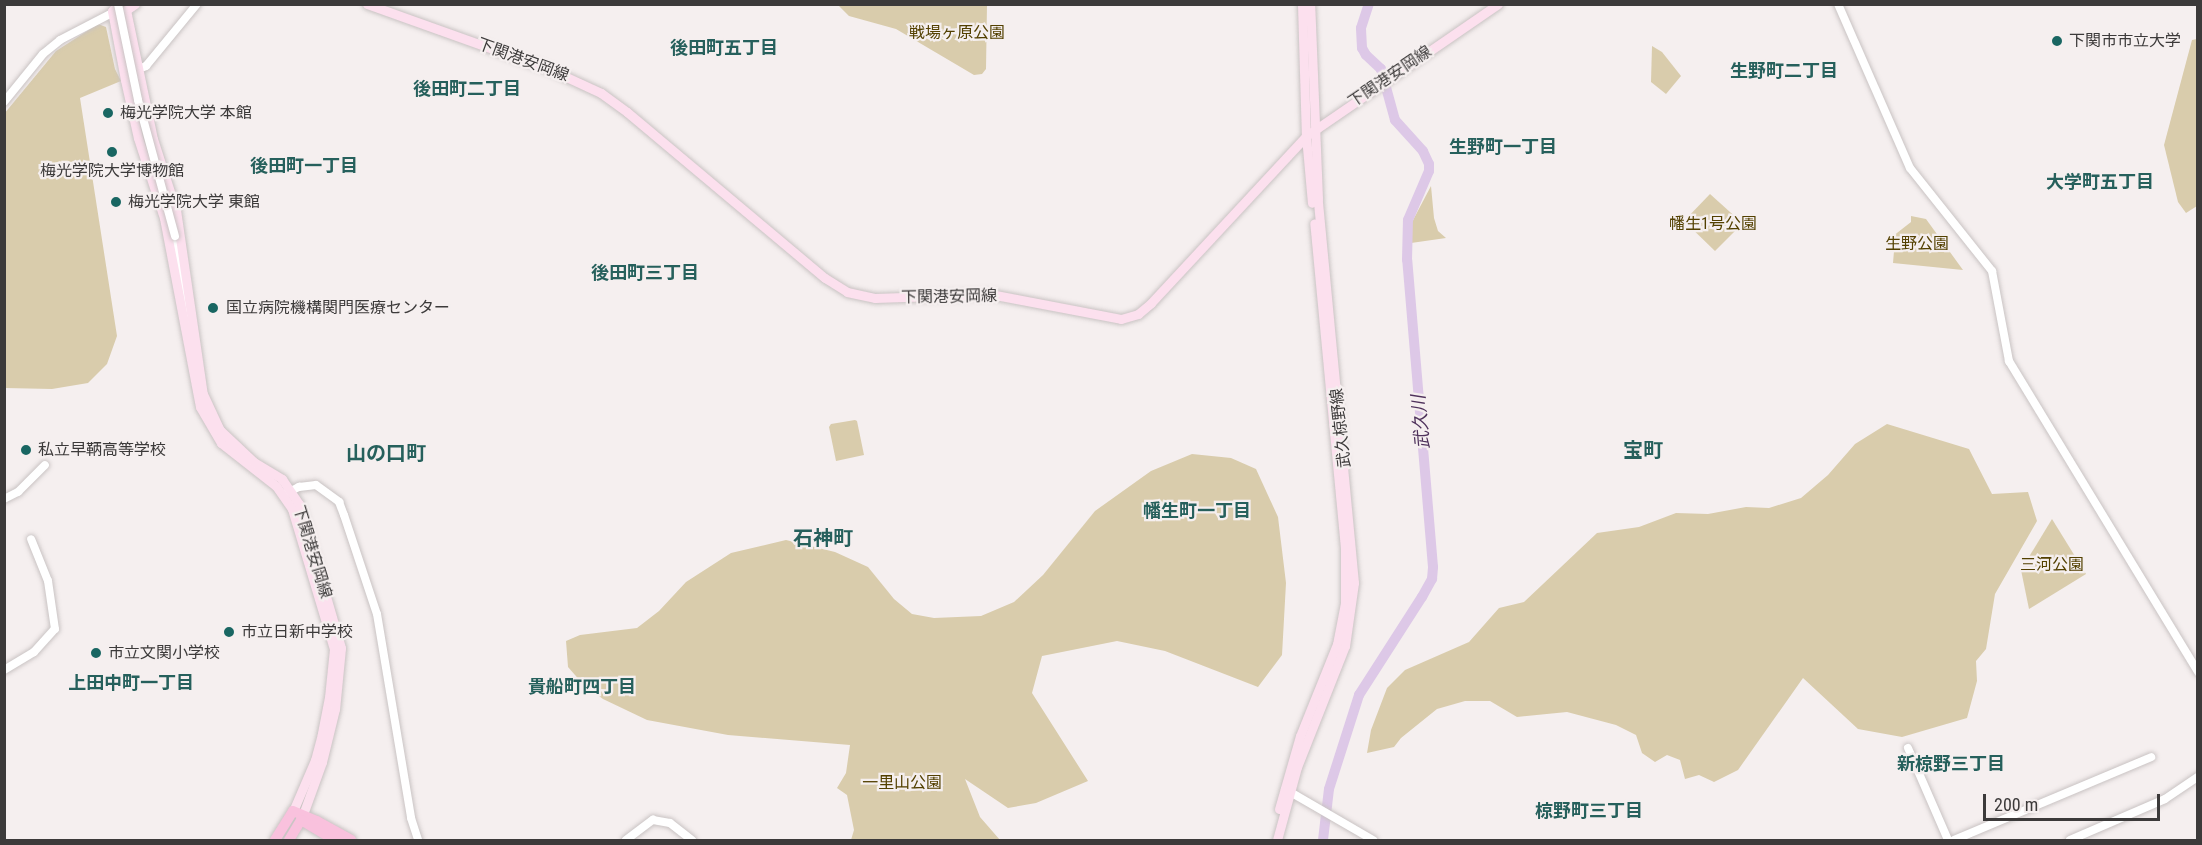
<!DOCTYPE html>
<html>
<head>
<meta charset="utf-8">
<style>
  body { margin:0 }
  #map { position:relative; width:2202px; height:845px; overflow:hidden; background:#f5efef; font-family:"Roboto Condensed","Noto Sans JP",sans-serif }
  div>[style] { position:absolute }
  .green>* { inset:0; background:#d9ccac }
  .river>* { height:10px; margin:-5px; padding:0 5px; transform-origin:5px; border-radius:5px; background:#ddc8e7 }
  .roads { filter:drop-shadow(0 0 2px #c9c3c3) drop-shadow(0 0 2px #c9c3c3) }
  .tertiary>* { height:8px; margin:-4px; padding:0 4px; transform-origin:4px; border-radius:4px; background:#fff }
  .secondary>* { height:9px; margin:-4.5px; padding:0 4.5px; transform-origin:4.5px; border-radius:4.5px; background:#fce0ee }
  .primary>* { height:10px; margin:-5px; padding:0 5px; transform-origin:5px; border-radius:5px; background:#f9c1dd }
  .bridges { filter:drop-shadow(0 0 2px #c9c3c3) drop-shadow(0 0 2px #c9c3c3) }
  .tertiary-bridge>* { height:8px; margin:-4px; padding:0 4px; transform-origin:4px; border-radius:4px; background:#fff }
  .dots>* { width:16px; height:16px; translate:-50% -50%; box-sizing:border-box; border:3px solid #f5efef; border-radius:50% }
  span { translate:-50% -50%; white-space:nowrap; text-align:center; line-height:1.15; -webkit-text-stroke:4.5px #f5efef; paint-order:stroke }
  .park-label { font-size:16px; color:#534000 }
  .poi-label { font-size:16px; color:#3c3a3a }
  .left { translate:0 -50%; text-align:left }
  .street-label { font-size:16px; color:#3c3a3a }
  .neighbourhood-label { font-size:18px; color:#26605c; font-weight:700 }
  .water-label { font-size:18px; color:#4f325c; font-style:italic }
  .quarter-label { font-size:20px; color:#26605c; font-weight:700 }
  .frame { position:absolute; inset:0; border:6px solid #3c3a3a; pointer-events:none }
  .scale { position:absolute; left:1983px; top:794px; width:177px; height:27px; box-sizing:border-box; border:3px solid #3c3a3a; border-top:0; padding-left:8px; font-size:18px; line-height:21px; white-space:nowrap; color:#3c3a3a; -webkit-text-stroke:4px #f5efef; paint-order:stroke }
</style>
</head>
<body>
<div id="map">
  <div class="green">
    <div style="clip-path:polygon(838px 5px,987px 5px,986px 69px,982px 74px,974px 75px,896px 29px,849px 16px)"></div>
    <div style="clip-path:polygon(98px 24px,106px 27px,115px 69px,121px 81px,80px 98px,117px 336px,107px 364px,88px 383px,52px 389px,5px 388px,4px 114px,56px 51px)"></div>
    <div style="clip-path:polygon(2197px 39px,2197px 206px,2186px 213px,2178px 202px,2164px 145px,2192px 40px)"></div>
    <div style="clip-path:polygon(1652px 46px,1662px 52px,1681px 76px,1666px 94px,1651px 82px)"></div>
    <div style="clip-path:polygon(1431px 186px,1434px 218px,1438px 231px,1446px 238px,1411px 243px,1412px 222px)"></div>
    <div style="clip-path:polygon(1710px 194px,1740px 221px,1741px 225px,1715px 251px,1684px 221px)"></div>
    <div style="clip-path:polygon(1911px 216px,1926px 219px,1963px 270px,1893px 263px,1894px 251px,1888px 240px,1911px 222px)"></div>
    <div style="clip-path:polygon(855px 420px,857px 421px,864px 455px,836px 461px,829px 427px,831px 424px)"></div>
    <div style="clip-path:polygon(1887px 424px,1969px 449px,1992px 494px,2028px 492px,2037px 521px,1995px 594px,1986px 649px,1976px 661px,1977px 681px,1967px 718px,1902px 737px,1858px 729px,1803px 678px,1738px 770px,1714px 782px,1699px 775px,1685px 779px,1680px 760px,1667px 755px,1655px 762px,1642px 753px,1636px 735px,1616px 725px,1567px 712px,1517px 717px,1490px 701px,1465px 701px,1437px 709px,1401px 738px,1394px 747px,1367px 753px,1371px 730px,1387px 688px,1405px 670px,1469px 642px,1499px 608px,1524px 602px,1597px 533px,1639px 527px,1676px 513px,1708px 514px,1746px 507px,1769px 508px,1801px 498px,1828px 475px,1855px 444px)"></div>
    <div style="clip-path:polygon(1192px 454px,1231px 458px,1256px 469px,1278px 517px,1286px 583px,1282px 655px,1258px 687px,1165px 651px,1117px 641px,1042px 656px,1032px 693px,1088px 781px,1036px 803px,1008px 808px,965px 779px,980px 817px,1000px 840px,851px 840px,854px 830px,847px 795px,837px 788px,846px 773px,850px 745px,728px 735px,647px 720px,603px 699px,582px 683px,568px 667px,566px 641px,580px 635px,637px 628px,659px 611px,686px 582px,731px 553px,786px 540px,835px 552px,868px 567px,894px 599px,912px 614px,934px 618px,981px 616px,1014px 602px,1043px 575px,1095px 511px,1151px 471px)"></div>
    <div style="clip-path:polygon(2052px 519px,2086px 574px,2029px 609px,2021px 570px)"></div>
  </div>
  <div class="river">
    <div style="left:1323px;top:840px;width:51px;rotate:-83.3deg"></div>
    <div style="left:1329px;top:789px;width:99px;rotate:-72.3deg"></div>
    <div style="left:1359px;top:695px;width:117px;rotate:-57.3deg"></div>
    <div style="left:1422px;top:597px;width:21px;rotate:-61deg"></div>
    <div style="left:1432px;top:579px;width:12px;rotate:-85deg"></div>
    <div style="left:1433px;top:567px;width:308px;rotate:-94.8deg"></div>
    <div style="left:1407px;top:260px;width:40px;rotate:-88.6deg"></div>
    <div style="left:1408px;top:220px;width:53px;rotate:-66.8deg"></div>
    <div style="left:1429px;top:171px;width:7px;rotate:-90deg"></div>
    <div style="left:1429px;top:164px;width:14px;rotate:-115deg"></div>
    <div style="left:1423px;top:151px;width:42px;rotate:-132.1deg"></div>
    <div style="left:1395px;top:120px;width:53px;rotate:-105.4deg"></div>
    <div style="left:1381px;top:69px;width:21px;rotate:-137deg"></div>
    <div style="left:1366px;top:55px;width:8px;rotate:-120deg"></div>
    <div style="left:1362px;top:48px;width:20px;rotate:-93deg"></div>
    <div style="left:1361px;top:28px;width:25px;rotate:-72deg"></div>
  </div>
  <div class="roads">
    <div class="tertiary">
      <div style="left:1838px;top:4px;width:179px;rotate:66.3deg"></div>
      <div style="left:1910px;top:168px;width:132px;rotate:51.5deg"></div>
      <div style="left:1992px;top:271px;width:92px;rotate:79.3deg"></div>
      <div style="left:2009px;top:361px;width:364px;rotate:58.7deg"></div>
      <div style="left:137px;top:70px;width:10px;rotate:-24deg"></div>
      <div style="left:146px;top:66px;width:80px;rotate:-50.6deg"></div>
      <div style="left:4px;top:102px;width:62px;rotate:-50.9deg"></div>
      <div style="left:43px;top:54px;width:22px;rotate:-39deg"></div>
      <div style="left:60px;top:40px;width:63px;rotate:-27.4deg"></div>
      <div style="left:175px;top:236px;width:84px;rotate:81.8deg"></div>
      <div style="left:285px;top:494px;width:16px;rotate:-27deg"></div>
      <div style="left:299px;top:487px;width:17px;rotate:-7deg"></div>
      <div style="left:316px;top:485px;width:29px;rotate:36deg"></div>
      <div style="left:339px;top:502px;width:14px;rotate:69deg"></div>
      <div style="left:344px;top:515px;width:104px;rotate:71.6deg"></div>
      <div style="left:377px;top:614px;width:207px;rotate:80.5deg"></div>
      <div style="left:411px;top:818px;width:23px;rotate:72deg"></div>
      <div style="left:4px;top:499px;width:16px;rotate:-27deg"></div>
      <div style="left:18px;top:492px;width:38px;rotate:-45deg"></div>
      <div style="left:4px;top:670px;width:35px;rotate:-31deg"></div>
      <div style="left:34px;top:652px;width:31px;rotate:-48deg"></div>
      <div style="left:55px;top:629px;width:49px;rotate:-98.3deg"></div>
      <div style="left:48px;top:581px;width:45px;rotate:-112deg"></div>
      <div style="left:1908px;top:748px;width:100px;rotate:66.5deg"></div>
      <div style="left:1285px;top:789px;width:102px;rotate:30.1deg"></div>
      <div style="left:626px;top:840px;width:34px;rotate:-37deg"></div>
      <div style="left:653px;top:820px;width:17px;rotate:10deg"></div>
      <div style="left:670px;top:823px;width:28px;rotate:38deg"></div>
      <div style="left:1954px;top:840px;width:214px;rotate:-22.8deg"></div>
      <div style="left:2070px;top:840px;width:103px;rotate:-23.3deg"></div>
      <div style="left:2165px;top:799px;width:40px;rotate:-34deg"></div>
    </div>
    <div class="secondary">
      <div style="left:118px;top:4px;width:9px;rotate:131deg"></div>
      <div style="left:112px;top:11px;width:70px;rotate:79.3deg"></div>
      <div style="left:125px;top:80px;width:59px;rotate:77.4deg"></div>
      <div style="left:138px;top:138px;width:84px;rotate:72deg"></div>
      <div style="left:164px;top:218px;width:192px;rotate:79.2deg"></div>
      <div style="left:200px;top:407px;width:42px;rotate:59.7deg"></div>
      <div style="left:221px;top:443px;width:70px;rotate:38deg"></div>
      <div style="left:276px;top:486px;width:28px;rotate:55deg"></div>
      <div style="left:292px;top:509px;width:146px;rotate:73.3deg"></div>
      <div style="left:334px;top:649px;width:48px;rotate:95.9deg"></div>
      <div style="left:329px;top:697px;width:38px;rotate:101deg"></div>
      <div style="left:322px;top:734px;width:27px;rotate:105deg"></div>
      <div style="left:315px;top:760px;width:56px;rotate:113.3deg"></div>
      <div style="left:135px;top:4px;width:11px;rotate:146deg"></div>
      <div style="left:126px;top:10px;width:132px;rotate:78.2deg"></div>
      <div style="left:153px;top:139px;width:75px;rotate:72.1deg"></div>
      <div style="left:176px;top:210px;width:186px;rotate:81.7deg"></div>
      <div style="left:203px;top:394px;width:40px;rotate:65deg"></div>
      <div style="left:220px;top:430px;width:47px;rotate:43.3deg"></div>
      <div style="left:254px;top:462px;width:33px;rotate:31deg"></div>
      <div style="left:282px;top:479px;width:30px;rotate:56deg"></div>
      <div style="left:299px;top:504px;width:150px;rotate:73.7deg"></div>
      <div style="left:341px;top:648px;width:61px;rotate:95.6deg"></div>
      <div style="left:335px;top:709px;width:55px;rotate:103.8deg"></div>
      <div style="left:322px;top:762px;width:62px;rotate:109.9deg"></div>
      <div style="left:367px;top:4px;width:193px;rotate:19.7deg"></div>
      <div style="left:549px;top:69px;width:57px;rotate:24.8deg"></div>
      <div style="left:601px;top:93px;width:32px;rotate:36deg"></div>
      <div style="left:627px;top:112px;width:258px;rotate:40deg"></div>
      <div style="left:825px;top:278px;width:26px;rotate:32deg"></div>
      <div style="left:847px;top:292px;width:29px;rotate:12deg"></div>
      <div style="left:875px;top:298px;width:115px;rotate:-2deg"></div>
      <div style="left:990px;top:294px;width:133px;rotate:10.8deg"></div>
      <div style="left:1121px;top:319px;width:18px;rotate:-16deg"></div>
      <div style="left:1138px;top:314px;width:17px;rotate:-40deg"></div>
      <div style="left:1151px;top:303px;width:228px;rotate:-47.1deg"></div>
      <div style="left:1306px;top:136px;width:233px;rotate:-34.5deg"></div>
      <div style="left:1302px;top:4px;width:132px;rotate:88.3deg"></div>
      <div style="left:1306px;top:136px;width:67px;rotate:84.9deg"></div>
      <div style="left:1279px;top:809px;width:76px;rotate:-74deg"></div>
      <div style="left:1300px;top:736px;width:99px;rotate:-68.1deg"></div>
      <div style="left:1337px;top:644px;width:42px;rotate:-79deg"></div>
      <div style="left:1345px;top:603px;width:55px;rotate:-90deg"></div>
      <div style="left:1345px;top:548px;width:326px;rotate:-95.4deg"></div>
      <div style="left:1277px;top:840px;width:76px;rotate:-74.7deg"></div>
      <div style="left:1297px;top:767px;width:130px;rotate:-68.4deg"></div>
      <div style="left:1345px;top:646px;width:64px;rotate:-81.9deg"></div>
      <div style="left:1354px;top:583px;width:386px;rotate:-95.4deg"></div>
      <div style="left:1318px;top:199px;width:195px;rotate:-92.3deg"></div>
    </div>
    <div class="primary">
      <div style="left:275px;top:840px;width:34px;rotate:-58deg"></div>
      <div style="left:293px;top:811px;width:26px;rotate:23deg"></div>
      <div style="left:317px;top:821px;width:39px;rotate:29deg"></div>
      <div style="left:289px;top:840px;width:23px;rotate:-59deg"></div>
      <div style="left:301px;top:820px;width:39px;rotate:31deg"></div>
    </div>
  </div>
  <div class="bridges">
    <div class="tertiary-bridge">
      <div style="left:118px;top:4px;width:98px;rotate:78.2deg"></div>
      <div style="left:138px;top:100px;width:141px;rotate:74.8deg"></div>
    </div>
  </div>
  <div class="dots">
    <div style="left:2057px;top:41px;background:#196662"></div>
    <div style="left:108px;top:113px;background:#196662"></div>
    <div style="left:112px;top:152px;background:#196662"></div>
    <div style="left:116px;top:202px;background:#196662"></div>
    <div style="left:213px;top:308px;background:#196662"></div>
    <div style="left:26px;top:450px;background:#196662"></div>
    <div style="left:229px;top:632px;background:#196662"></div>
    <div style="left:96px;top:653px;background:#196662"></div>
  </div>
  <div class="park-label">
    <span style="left:957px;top:33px">戦場ヶ原公園</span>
    <span style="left:1713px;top:224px">幡生1号公園</span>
    <span style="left:1917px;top:244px">生野公園</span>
    <span style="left:2052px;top:565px">三河公園</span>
    <span style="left:902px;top:783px">一里山公園</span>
  </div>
  <div class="poi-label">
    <span class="left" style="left:2069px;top:41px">下関市市立大学</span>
    <span class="left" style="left:120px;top:113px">梅光学院大学 本館</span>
    <span style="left:112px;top:171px">梅光学院大学博物館</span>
    <span class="left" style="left:128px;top:202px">梅光学院大学 東館</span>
    <span class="left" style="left:226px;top:308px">国立病院機構関門医療センター</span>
    <span class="left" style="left:38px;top:450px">私立早鞆高等学校</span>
    <span class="left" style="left:241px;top:632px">市立日新中学校</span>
    <span class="left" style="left:108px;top:653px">市立文関小学校</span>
  </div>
  <div class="street-label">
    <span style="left:523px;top:60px;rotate:20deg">下関港安岡線</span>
    <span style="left:1390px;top:77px;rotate:-34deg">下関港安岡線</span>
    <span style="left:949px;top:297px;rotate:-1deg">下関港安岡線</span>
    <span style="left:1341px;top:428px;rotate:-96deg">武久椋野線</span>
    <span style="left:312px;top:552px;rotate:73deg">下関港安岡線</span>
  </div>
  <div class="neighbourhood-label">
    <span style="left:724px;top:48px">後田町五丁目</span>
    <span style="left:1784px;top:71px">生野町二丁目</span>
    <span style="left:467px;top:89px">後田町二丁目</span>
    <span style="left:1503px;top:147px">生野町一丁目</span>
    <span style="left:304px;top:166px">後田町一丁目</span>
    <span style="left:2100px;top:182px">大学町五丁目</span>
    <span style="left:645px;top:273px">後田町三丁目</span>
    <span style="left:1197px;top:511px">幡生町一丁目</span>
    <span style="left:131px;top:683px">上田中町一丁目</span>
    <span style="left:582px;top:687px">貴船町四丁目</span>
    <span style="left:1951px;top:764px">新椋野三丁目</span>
    <span style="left:1589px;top:811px">椋野町三丁目</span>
  </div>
  <div class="water-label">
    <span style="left:1421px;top:422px;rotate:-95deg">武久川</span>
  </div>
  <div class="quarter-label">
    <span style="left:1643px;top:450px">宝町</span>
    <span style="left:386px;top:453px">山の口町</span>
    <span style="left:823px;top:538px">石神町</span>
  </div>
  <div class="frame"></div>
  <div class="scale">200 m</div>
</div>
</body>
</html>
